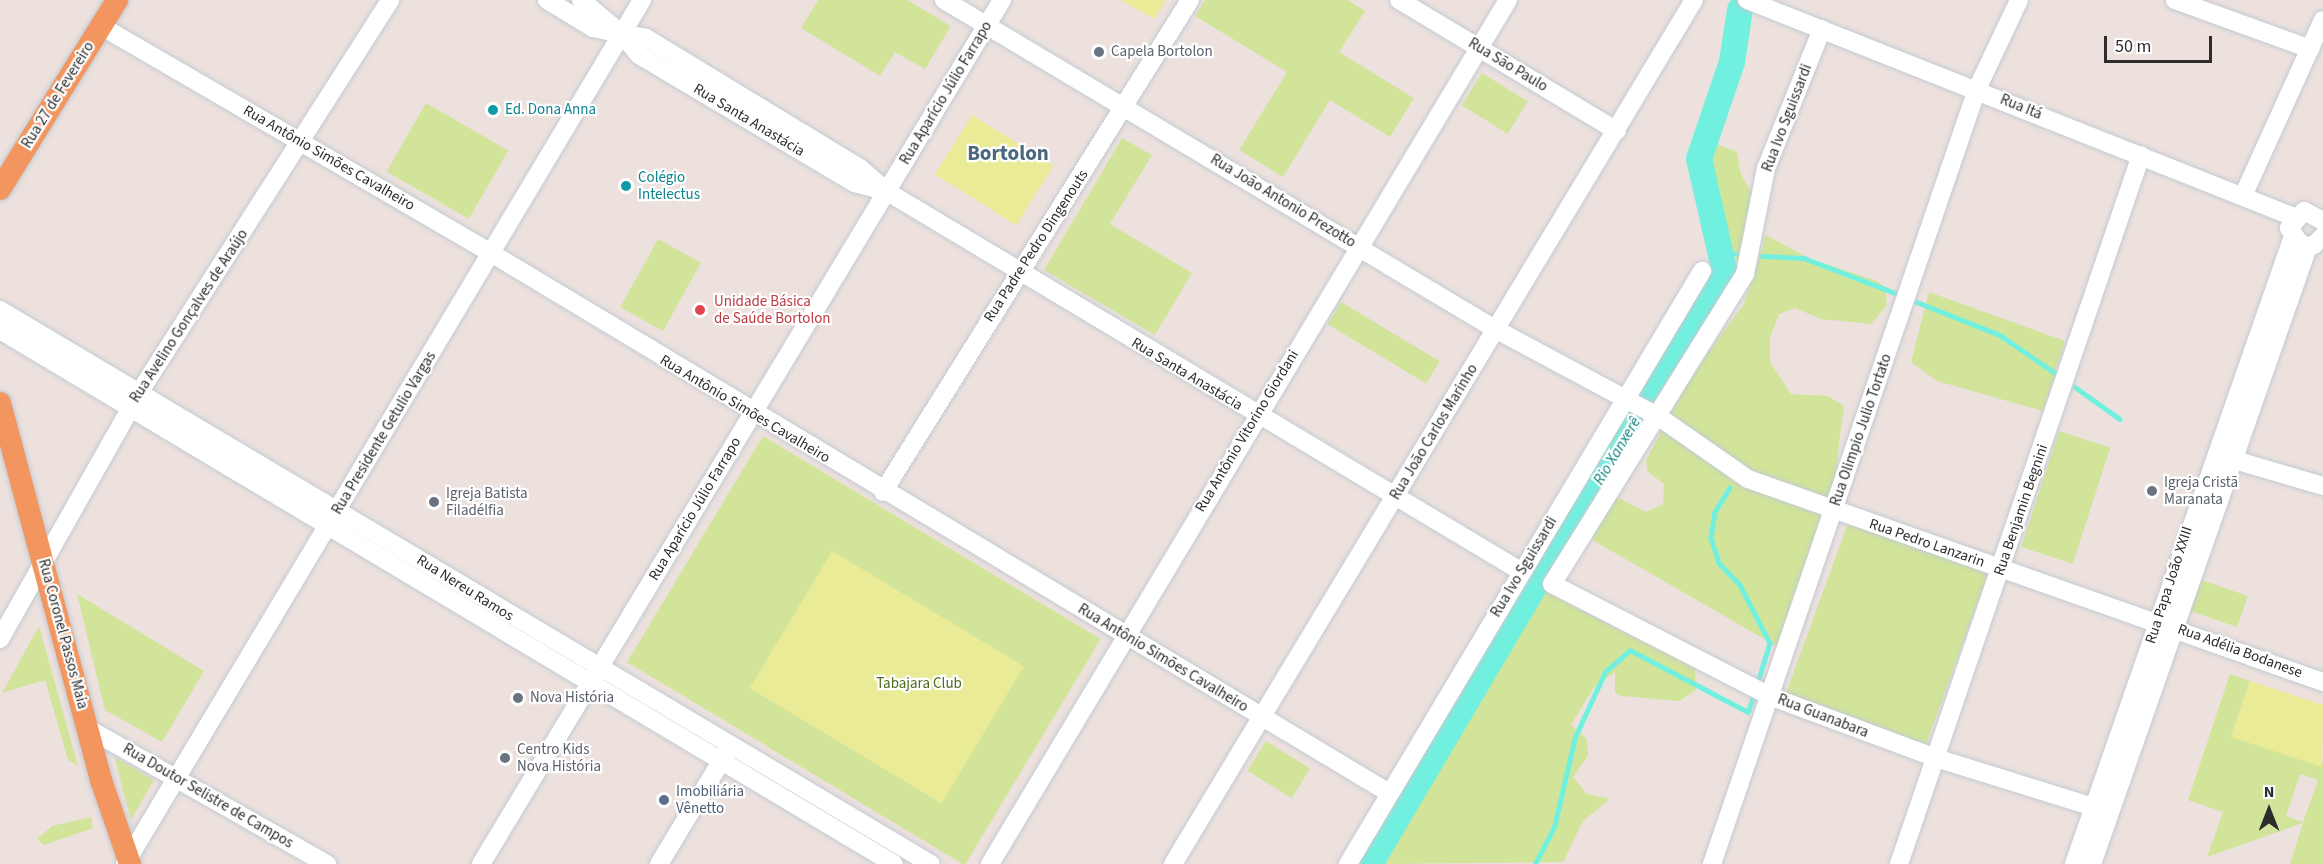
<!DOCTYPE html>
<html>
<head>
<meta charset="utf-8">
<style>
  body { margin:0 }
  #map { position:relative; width:2323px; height:864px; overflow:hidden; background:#ede1de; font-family:"Source Sans 3",sans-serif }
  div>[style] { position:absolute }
  .green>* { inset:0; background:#d1e49a; transform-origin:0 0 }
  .pitch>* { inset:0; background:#e9eb96; transform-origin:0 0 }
  .stream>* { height:4.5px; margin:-2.25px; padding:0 2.25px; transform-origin:2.25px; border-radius:2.25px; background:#71f0df }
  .river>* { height:26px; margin:-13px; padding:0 13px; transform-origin:13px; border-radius:13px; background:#71f0df }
  .roads { filter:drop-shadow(0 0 2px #c2cbd2) drop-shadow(0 0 2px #c2cbd2) }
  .minor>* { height:18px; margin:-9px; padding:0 9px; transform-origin:9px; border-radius:9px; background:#fff }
  .major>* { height:22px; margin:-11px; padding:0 11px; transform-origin:11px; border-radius:11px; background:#f2955f }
  .dots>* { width:16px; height:16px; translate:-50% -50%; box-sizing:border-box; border:3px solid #fff; border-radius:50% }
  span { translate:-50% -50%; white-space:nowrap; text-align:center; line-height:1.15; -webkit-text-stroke:4.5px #fff; paint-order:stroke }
  .worship-label { font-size:15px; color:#5b616d }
  .left { translate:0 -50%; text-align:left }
  .street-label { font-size:15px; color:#2c2c2c }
  .culture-label { font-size:15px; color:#0d838f }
  .health-label { font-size:15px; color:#be3a42 }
  .park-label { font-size:15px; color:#4b6b1a }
  .service-label { font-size:15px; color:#4e5e75 }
  .water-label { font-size:16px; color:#0d837d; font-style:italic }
  .district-label { font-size:21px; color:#4b687d; font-weight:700 }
  .north { position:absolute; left:2239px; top:780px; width:60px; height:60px; -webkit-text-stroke:4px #fff; paint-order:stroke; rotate:0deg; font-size:16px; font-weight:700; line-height:24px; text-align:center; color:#2c2c2c }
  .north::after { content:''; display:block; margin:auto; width:21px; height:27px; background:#2c2c2c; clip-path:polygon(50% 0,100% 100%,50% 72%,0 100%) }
  .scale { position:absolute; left:2104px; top:36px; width:108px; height:27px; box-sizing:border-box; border:3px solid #2c2c2c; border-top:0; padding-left:8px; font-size:18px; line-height:21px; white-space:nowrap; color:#2c2c2c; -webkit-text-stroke:4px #fff; paint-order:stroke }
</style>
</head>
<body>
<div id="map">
  <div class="green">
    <div style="clip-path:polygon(818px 0,907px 0,951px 26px,925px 69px,895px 52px,880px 76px,801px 28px)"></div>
    <div style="clip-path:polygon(1205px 0,1348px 0,1365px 11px,1339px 52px,1414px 98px,1390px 137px,1330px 100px,1283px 177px,1239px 150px,1287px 72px,1195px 16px)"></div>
    <div style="left:1482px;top:73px;width:54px;height:38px;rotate:32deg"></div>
    <div style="left:426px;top:103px;width:95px;height:79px;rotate:30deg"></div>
    <div style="clip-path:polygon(1122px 138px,1152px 155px,1110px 224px,1192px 273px,1155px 335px,1044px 270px)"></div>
    <div style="clip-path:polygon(1716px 144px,1737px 152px,1741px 175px,1753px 194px,1740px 270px,1707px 174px,1707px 155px)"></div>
    <div style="clip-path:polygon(1766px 235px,1808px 258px,1877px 281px,1885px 287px,1887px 305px,1871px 324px,1821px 319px,1795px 308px,1779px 314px,1770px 338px,1770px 362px,1791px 394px,1828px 396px,1844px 406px,1832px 498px,1780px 648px,1594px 541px,1590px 530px,1613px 495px,1646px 512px,1663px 504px,1664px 484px,1647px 471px,1646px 460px,1694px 371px,1744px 304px)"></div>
    <div style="left:658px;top:239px;width:49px;height:78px;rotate:29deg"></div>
    <div style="clip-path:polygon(1929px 292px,2065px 341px,2043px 411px,1937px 381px,1911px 362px)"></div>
    <div style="left:1341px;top:302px;width:115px;height:26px;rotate:31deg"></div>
    <div style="left:2059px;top:431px;width:54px;height:122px;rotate:18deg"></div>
    <div style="left:763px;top:436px;width:394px;height:264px;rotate:31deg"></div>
    <div style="left:1848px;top:523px;width:149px;height:181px;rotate:20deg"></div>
    <div style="left:2196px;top:578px;width:55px;height:33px;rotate:19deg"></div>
    <div style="clip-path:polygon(1541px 589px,1695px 669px,1696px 690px,1679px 701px,1621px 696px,1615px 692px,1615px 672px,1594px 687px,1571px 725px,1587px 739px,1588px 756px,1573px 777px,1587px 794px,1610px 799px,1583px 821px,1563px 862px,1381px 864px)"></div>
    <div style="clip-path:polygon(77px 594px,204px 671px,162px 742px,105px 710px)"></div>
    <div style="clip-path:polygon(39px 626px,78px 766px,68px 760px,45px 680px,2px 693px)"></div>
    <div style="clip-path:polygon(evenodd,2230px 674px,2250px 681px,2231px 736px,2323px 764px,2323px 864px,2290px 864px,2303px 823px,2207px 857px,2223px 812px,2188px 800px,2230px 674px,2300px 774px,2318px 780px,2303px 822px,2286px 816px,2300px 774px)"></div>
    <div style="left:1266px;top:741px;width:52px;height:35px;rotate:32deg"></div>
    <div style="clip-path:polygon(115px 757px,154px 780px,131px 820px,121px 783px)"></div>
    <div style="clip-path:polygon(91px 817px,93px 828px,44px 845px,37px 839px,52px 826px)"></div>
  </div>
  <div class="pitch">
    <div style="clip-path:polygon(1121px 0,1166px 0,1154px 19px)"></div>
    <div style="left:972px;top:115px;width:96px;height:70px;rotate:32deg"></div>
    <div style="left:832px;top:551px;width:224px;height:160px;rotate:31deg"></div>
    <div style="clip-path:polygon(2250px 681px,2323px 705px,2322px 767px,2231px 737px)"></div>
  </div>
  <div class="stream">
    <div style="left:1725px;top:254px;width:12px"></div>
    <div style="left:1762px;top:256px;width:42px;rotate:2.7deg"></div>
    <div style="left:1804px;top:258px;width:97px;rotate:21deg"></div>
    <div style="left:1917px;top:302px;width:89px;rotate:21.7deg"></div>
    <div style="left:2000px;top:335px;width:67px;rotate:34.6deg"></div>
    <div style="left:2075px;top:387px;width:55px;rotate:35.4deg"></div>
    <div style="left:1730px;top:488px;width:28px;rotate:122deg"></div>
    <div style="left:1715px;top:512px;width:26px;rotate:99deg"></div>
    <div style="left:1711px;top:538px;width:26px;rotate:72deg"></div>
    <div style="left:1719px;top:563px;width:30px;rotate:46deg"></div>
    <div style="left:1740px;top:585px;width:65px;rotate:62.7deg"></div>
    <div style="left:1770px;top:643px;width:37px;rotate:107deg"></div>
    <div style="left:1535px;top:864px;width:42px;rotate:-62.8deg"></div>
    <div style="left:1554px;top:827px;width:92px;rotate:-76.9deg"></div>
    <div style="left:1575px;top:737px;width:72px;rotate:-65.2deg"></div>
    <div style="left:1605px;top:672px;width:33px;rotate:-41deg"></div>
    <div style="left:1630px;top:650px;width:133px;rotate:27.7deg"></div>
    <div style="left:1748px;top:712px;width:13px;rotate:-72deg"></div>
  </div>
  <div class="river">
    <div style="left:1370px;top:864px;width:650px;rotate:-59.37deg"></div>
    <div style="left:1701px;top:305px;width:40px;rotate:-53deg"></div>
    <div style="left:1725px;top:273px;width:117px;rotate:-102.8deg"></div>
    <div style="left:1699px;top:159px;width:102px;rotate:-71.2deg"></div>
    <div style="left:1732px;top:62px;width:53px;rotate:-81.3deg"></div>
  </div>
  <div class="roads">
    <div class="minor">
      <div style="left:547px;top:0;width:54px;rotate:31.3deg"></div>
      <div style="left:593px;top:28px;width:30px;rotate:12deg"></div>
      <div style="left:622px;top:34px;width:27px;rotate:51deg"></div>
      <div style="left:639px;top:55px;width:251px;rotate:30.7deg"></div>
      <div style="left:855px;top:183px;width:27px;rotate:15deg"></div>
      <div style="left:581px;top:0;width:53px;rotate:39.7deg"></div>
      <div style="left:622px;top:34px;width:24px;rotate:9deg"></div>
      <div style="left:646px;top:38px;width:250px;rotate:31.3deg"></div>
      <div style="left:860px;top:168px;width:35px;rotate:41deg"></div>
      <div style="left:886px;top:191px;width:741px;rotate:30.92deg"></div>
      <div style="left:944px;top:0;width:642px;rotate:30.84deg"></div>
      <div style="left:1495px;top:329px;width:186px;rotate:28.2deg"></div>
      <div style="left:1659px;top:417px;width:108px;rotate:34.9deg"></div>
      <div style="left:1748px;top:479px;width:610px;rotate:19.45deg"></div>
      <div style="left:1399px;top:0;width:254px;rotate:31deg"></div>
      <div style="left:1747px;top:0;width:588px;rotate:21.64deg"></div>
      <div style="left:2175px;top:0;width:144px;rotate:19.9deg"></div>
      <div style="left:101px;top:26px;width:451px;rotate:30.2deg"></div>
      <div style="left:491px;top:253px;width:1048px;rotate:31.02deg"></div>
      <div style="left:1822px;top:29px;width:150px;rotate:111.9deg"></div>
      <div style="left:1766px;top:168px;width:108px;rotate:101.2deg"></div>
      <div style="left:1745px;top:274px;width:365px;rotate:121.9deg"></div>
      <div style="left:1552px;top:584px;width:247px;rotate:27.2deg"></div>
      <div style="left:1772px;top:697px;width:175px;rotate:20.4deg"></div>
      <div style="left:1936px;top:758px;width:181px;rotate:17.3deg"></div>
      <div style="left:2243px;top:196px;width:193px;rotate:-65.6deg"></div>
      <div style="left:2323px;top:221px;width:21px;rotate:-152deg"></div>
      <div style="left:2304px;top:211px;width:23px;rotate:131deg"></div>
      <div style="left:2289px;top:228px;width:22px;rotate:54deg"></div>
      <div style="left:2302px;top:246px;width:12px;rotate:-5deg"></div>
      <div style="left:2314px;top:245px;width:13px;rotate:-45deg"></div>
      <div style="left:0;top:310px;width:1083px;rotate:30.76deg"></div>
      <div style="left:0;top:330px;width:1041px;rotate:30.85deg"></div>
      <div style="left:2221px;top:456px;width:106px;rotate:16.4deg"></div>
      <div style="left:883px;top:492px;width:580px;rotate:-58.04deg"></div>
      <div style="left:0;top:639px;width:283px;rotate:-60.5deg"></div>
      <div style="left:139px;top:393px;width:466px;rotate:-57.4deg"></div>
      <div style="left:89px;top:729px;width:274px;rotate:29.6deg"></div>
      <div style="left:125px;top:864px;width:1007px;rotate:-59.1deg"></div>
      <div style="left:481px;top:864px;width:1009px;rotate:-58.91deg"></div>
      <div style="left:659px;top:864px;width:133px;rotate:-58.8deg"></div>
      <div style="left:990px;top:864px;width:1007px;rotate:-59.06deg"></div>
      <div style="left:1173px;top:864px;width:1009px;rotate:-58.91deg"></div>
      <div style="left:1348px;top:864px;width:691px;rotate:-59.16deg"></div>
      <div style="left:1712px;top:864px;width:819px;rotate:-71.12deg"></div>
      <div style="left:1977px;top:89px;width:98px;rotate:-64.7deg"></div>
      <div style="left:1899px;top:864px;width:749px;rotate:-71.15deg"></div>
      <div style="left:2074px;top:864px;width:662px;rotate:-70.77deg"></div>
      <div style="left:2092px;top:864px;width:654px;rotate:-70.71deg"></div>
    </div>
    <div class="major">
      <div style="left:0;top:189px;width:222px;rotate:-58.2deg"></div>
      <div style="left:0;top:403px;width:393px;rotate:75deg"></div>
      <div style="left:102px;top:783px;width:86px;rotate:70.9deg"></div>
    </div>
  </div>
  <div class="dots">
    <div style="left:1099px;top:52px;background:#6b7280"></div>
    <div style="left:493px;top:110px;background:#0f9aa8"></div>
    <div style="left:626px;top:186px;background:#0f9aa8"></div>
    <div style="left:700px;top:310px;background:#e0444e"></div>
    <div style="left:2152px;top:491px;background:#6b7280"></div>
    <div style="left:434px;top:502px;background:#6b7280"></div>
    <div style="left:518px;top:698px;background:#6b7280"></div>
    <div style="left:505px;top:758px;background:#6b7280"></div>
    <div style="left:664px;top:800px;background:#5c6f8a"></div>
  </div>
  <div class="worship-label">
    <span class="left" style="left:1111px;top:52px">Capela Bortolon</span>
    <span class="left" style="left:2164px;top:491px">Igreja Cristã<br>Maranata</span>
    <span class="left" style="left:446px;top:502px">Igreja Batista<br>Filadélfia</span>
    <span class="left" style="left:530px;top:698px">Nova História</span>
    <span class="left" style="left:517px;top:758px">Centro Kids<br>Nova História</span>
  </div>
  <div class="street-label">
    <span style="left:1508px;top:65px;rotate:31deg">Rua São Paulo</span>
    <span style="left:946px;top:93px;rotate:-59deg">Rua Aparício Júlio Farrapo</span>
    <span style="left:58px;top:95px;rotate:-58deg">Rua 27 de Fevereiro</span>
    <span style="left:2021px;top:107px;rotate:22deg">Rua Itá</span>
    <span style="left:1787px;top:118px;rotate:-69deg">Rua Ivo Sguissardi</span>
    <span style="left:749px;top:120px;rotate:31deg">Rua Santa Anastácia</span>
    <span style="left:329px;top:158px;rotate:30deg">Rua Antônio Simões Cavalheiro</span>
    <span style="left:1283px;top:201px;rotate:31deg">Rua João Antonio Prezotto</span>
    <span style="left:1036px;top:246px;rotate:-57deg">Rua Padre Pedro Dingenouts</span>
    <span style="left:189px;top:316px;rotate:-57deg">Rua Avelino Gonçalves de Araújo</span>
    <span style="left:1187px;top:374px;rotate:31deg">Rua Santa Anastácia</span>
    <span style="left:745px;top:409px;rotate:31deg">Rua Antônio Simões Cavalheiro</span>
    <span style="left:1861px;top:430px;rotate:-71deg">Rua Olimpio Julio Tortato</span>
    <span style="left:1247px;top:431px;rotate:-59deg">Rua Antônio Vitorino Giordani</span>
    <span style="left:1434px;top:432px;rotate:-59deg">Rua João Carlos Marinho</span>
    <span style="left:384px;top:433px;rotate:-59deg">Rua Presidente Getulio Vargas</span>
    <span style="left:695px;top:509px;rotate:-59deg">Rua Aparício Júlio Farrapo</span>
    <span style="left:2021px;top:510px;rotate:-71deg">Rua Benjamin Begnini</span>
    <span style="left:1927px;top:543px;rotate:19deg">Rua Pedro Lanzarin</span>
    <span style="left:1524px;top:567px;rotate:-59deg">Rua Ivo Sguissardi</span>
    <span style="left:2169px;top:585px;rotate:-72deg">Rua Papa João XXIII</span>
    <span style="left:465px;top:588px;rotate:32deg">Rua Nereu Ramos</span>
    <span style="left:63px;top:634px;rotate:75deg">Rua Coronel Passos Maia</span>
    <span style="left:2240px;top:651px;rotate:20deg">Rua Adélia Bodanese</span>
    <span style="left:1163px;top:658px;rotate:31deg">Rua Antônio Simões Cavalheiro</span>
    <span style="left:1823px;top:716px;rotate:21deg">Rua Guanabara</span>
    <span style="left:208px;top:796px;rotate:30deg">Rua Doutor Selistre de Campos</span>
  </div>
  <div class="culture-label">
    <span class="left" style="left:505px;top:110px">Ed. Dona Anna</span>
    <span class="left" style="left:638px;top:186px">Colégio<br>Intelectus</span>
  </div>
  <div class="health-label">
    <span class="left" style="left:714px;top:310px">Unidade Básica<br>de Saúde Bortolon</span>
  </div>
  <div class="park-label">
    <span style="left:919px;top:684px">Tabajara Club</span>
  </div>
  <div class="service-label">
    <span class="left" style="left:676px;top:800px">Imobiliária<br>Vênetto</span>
  </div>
  <div class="water-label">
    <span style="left:1617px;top:451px;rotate:-59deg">Rio Xanxerê</span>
  </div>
  <div class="district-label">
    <span style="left:1008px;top:153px">Bortolon</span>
  </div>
  <div class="north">N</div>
  <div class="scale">50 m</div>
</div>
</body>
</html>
